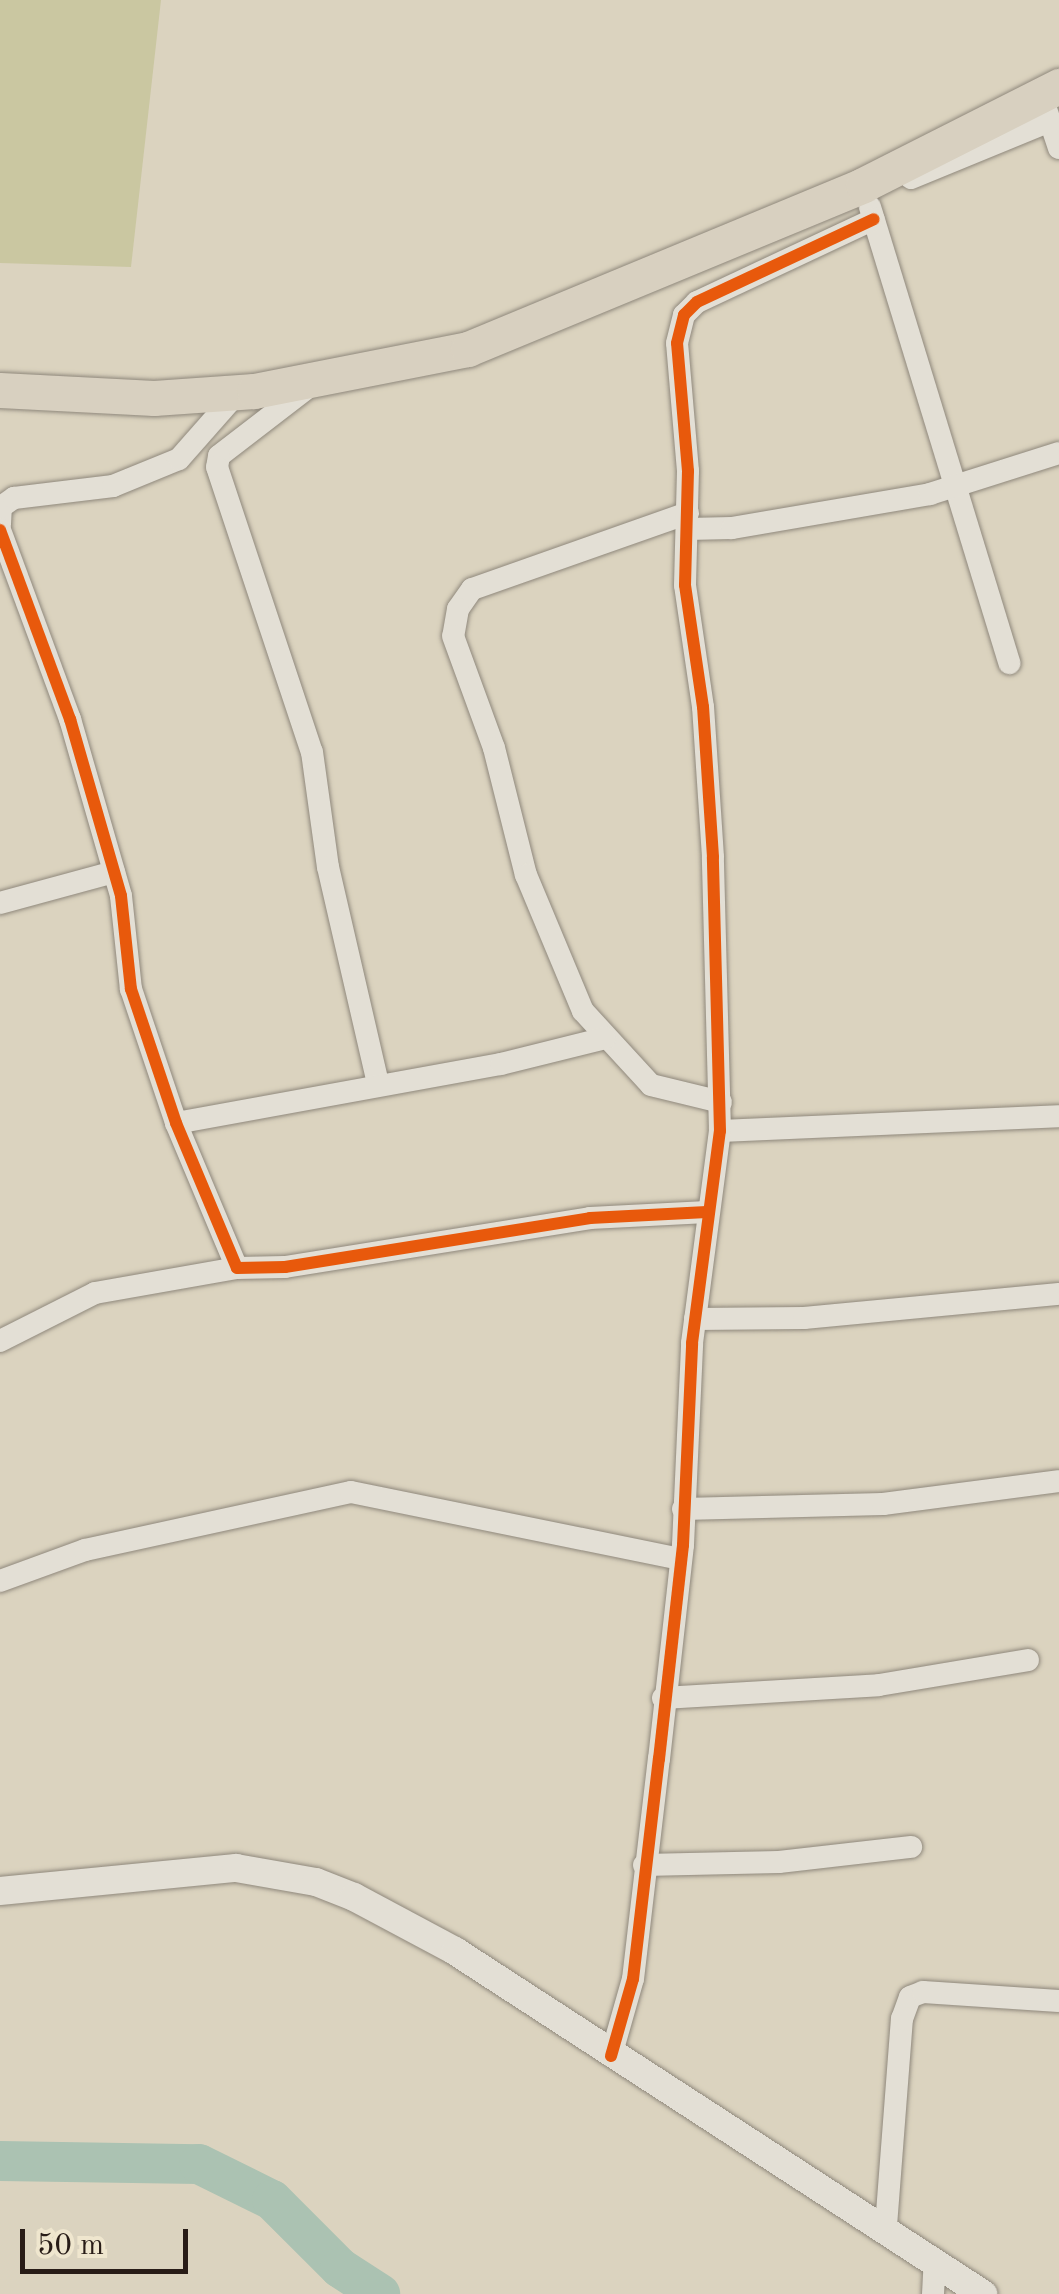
<!DOCTYPE html>
<html>
<head>
<meta charset="utf-8">
<style>
  body { margin:0 }
  #map { position:relative; width:1059px; height:2294px; overflow:hidden; background:#dbd3bf; font-family:"Old Standard TT",serif }
  div>[style] { position:absolute }
  .green>* { inset:0; background:#cac7a1 }
  .river>* { height:40px; margin:-20px; padding:0 20px; transform-origin:20px; border-radius:20px; background:#abc2b2 }
  .roads { filter:drop-shadow(0 0 2px #8f887c) drop-shadow(0 0 2px #8f887c) }
  .minor>* { height:22px; margin:-11px; padding:0 11px; transform-origin:11px; border-radius:11px; background:#e3dfd5 }
  .tertiary>* { height:28px; margin:-14px; padding:0 14px; transform-origin:14px; border-radius:14px; background:#e3dfd5 }
  .primary>* { height:35px; margin:-17.5px; padding:0 17.5px; transform-origin:17.5px; border-radius:17.5px; background:#d8d0c0 }
  .cycleway>* { height:12px; margin:-6px; padding:0 6px; transform-origin:6px; border-radius:6px; background:#e8590c }
  span { translate:-50% -50%; white-space:nowrap; text-align:center; line-height:1.15; -webkit-text-stroke:8px #efe6ce; paint-order:stroke }
  .scale { position:absolute; left:20px; top:2229px; width:168px; height:45px; box-sizing:border-box; border:5px solid #281c17; border-top:0; padding-left:12px; font-size:30px; line-height:35px; white-space:nowrap; color:#281c17; -webkit-text-stroke:8px #efe6ce; paint-order:stroke }
</style>
</head>
<body>
<div id="map">
  <div class="green">
    <div style="clip-path:polygon(0 0,161px 0,131px 267px,0 263px)"></div>
  </div>
  <div class="river">
    <div style="left:0;top:2161px;width:199px;rotate:0.9deg"></div>
    <div style="left:199px;top:2164px;width:81px;rotate:26.3deg"></div>
    <div style="left:272px;top:2200px;width:96px;rotate:45deg"></div>
    <div style="left:340px;top:2268px;width:48px;rotate:33deg"></div>
  </div>
  <div class="roads">
    <div class="minor">
      <div style="left:1046px;top:109px;width:41px;rotate:71.6deg"></div>
      <div style="left:911px;top:178px;width:150px;rotate:-22.3deg"></div>
      <div style="left:870px;top:207px;width:477px;rotate:73deg"></div>
      <div style="left:315px;top:382px;width:121px;rotate:142.4deg"></div>
      <div style="left:219px;top:456px;width:11px;rotate:100deg"></div>
      <div style="left:217px;top:467px;width:300px;rotate:71.6deg"></div>
      <div style="left:312px;top:752px;width:116px;rotate:82.1deg"></div>
      <div style="left:328px;top:867px;width:222px;rotate:77deg"></div>
      <div style="left:688px;top:513px;width:229px;rotate:160.6deg"></div>
      <div style="left:472px;top:589px;width:24px;rotate:125deg"></div>
      <div style="left:458px;top:609px;width:27px;rotate:100deg"></div>
      <div style="left:453px;top:636px;width:119px;rotate:69.9deg"></div>
      <div style="left:494px;top:748px;width:131px;rotate:75.9deg"></div>
      <div style="left:526px;top:875px;width:147px;rotate:67.3deg"></div>
      <div style="left:583px;top:1011px;width:100px;rotate:47.4deg"></div>
      <div style="left:651px;top:1085px;width:72px;rotate:13.7deg"></div>
      <div style="left:0;top:524px;width:17px;rotate:-87deg"></div>
      <div style="left:1px;top:507px;width:16px;rotate:-35deg"></div>
      <div style="left:14px;top:498px;width:100px;rotate:-6.9deg"></div>
      <div style="left:113px;top:486px;width:71px;rotate:-22.2deg"></div>
      <div style="left:179px;top:459px;width:89px;rotate:-48.6deg"></div>
      <div style="left:687px;top:529px;width:45px;rotate:-1.3deg"></div>
      <div style="left:732px;top:528px;width:201px;rotate:-9.7deg"></div>
      <div style="left:930px;top:494px;width:135px;rotate:-17.6deg"></div>
      <div style="left:0;top:530px;width:202px;rotate:69.7deg"></div>
      <div style="left:70px;top:719px;width:184px;rotate:73.9deg"></div>
      <div style="left:121px;top:896px;width:94px;rotate:83.9deg"></div>
      <div style="left:131px;top:989px;width:141px;rotate:71.4deg"></div>
      <div style="left:176px;top:1123px;width:157px;rotate:67.2deg"></div>
      <div style="left:237px;top:1268px;width:48px;rotate:-1.2deg"></div>
      <div style="left:285px;top:1267px;width:309px;rotate:-9.1deg"></div>
      <div style="left:590px;top:1218px;width:117px;rotate:-2.9deg"></div>
      <div style="left:0;top:903px;width:118px;rotate:-15.2deg"></div>
      <div style="left:176px;top:1123px;width:330px;rotate:-10.3deg"></div>
      <div style="left:501px;top:1064px;width:107px;rotate:-14deg"></div>
      <div style="left:720px;top:1131px;width:339px;rotate:-2.5deg"></div>
      <div style="left:695px;top:1319px;width:109px;rotate:-0.5deg"></div>
      <div style="left:804px;top:1318px;width:256px;rotate:-5.4deg"></div>
      <div style="left:0;top:1341px;width:106px;rotate:-26.8deg"></div>
      <div style="left:95px;top:1293px;width:144px;rotate:-10deg"></div>
      <div style="left:683px;top:1509px;width:200px;rotate:-1.4deg"></div>
      <div style="left:883px;top:1504px;width:177px;rotate:-7.4deg"></div>
      <div style="left:0;top:1581px;width:90px;rotate:-20deg"></div>
      <div style="left:85px;top:1550px;width:272px;rotate:-12.3deg"></div>
      <div style="left:351px;top:1492px;width:336px;rotate:11.5deg"></div>
      <div style="left:663px;top:1698px;width:216px;rotate:-3.4deg"></div>
      <div style="left:879px;top:1685px;width:151px;rotate:-9.5deg"></div>
      <div style="left:644px;top:1865px;width:135px;rotate:-1.3deg"></div>
      <div style="left:779px;top:1862px;width:133px;rotate:-6.5deg"></div>
      <div style="left:611px;top:2056px;width:80px;rotate:-74.1deg"></div>
      <div style="left:633px;top:1979px;width:222px;rotate:-83.3deg"></div>
      <div style="left:659px;top:1759px;width:215px;rotate:-83.6deg"></div>
      <div style="left:683px;top:1545px;width:202px;rotate:-87.4deg"></div>
      <div style="left:692px;top:1343px;width:214px;rotate:-82.5deg"></div>
      <div style="left:720px;top:1131px;width:274px;rotate:-91.5deg"></div>
      <div style="left:713px;top:857px;width:150px;rotate:-93.8deg"></div>
      <div style="left:703px;top:707px;width:123px;rotate:-98.4deg"></div>
      <div style="left:685px;top:585px;width:114px;rotate:-88.5deg"></div>
      <div style="left:688px;top:471px;width:128px;rotate:-94.9deg"></div>
      <div style="left:677px;top:343px;width:29px;rotate:-76deg"></div>
      <div style="left:684px;top:315px;width:18px;rotate:-45deg"></div>
      <div style="left:697px;top:302px;width:195px;rotate:-25.1deg"></div>
      <div style="left:886px;top:2226px;width:208px;rotate:-85.6deg"></div>
      <div style="left:902px;top:2019px;width:23px;rotate:-70deg"></div>
      <div style="left:910px;top:1997px;width:14px;rotate:-21deg"></div>
      <div style="left:923px;top:1992px;width:136px;rotate:3.8deg"></div>
      <div style="left:933px;top:2294px;width:34px;rotate:-87deg"></div>
    </div>
    <div class="tertiary">
      <div style="left:0;top:1891px;width:237px;rotate:-5.6deg"></div>
      <div style="left:236px;top:1868px;width:81px;rotate:9.9deg"></div>
      <div style="left:316px;top:1882px;width:41px;rotate:21.5deg"></div>
      <div style="left:354px;top:1897px;width:115px;rotate:28.1deg"></div>
      <div style="left:455px;top:1951px;width:630px;rotate:33.01deg"></div>
    </div>
    <div class="primary">
      <div style="left:0;top:390px;width:154px;rotate:3deg"></div>
      <div style="left:154px;top:398px;width:100px;rotate:-4deg"></div>
      <div style="left:254px;top:391px;width:218px;rotate:-11.1deg"></div>
      <div style="left:468px;top:349px;width:428px;rotate:-22.5deg"></div>
      <div style="left:863px;top:185px;width:220px;rotate:-26.8deg"></div>
    </div>
  </div>
  <div class="cycleway">
    <div style="left:0;top:530px;width:202px;rotate:69.7deg"></div>
    <div style="left:70px;top:719px;width:184px;rotate:73.9deg"></div>
    <div style="left:121px;top:896px;width:94px;rotate:83.9deg"></div>
    <div style="left:131px;top:989px;width:141px;rotate:71.4deg"></div>
    <div style="left:176px;top:1123px;width:157px;rotate:67.2deg"></div>
    <div style="left:237px;top:1268px;width:48px;rotate:-1.2deg"></div>
    <div style="left:285px;top:1267px;width:309px;rotate:-9.1deg"></div>
    <div style="left:590px;top:1218px;width:117px;rotate:-2.9deg"></div>
    <div style="left:611px;top:2056px;width:80px;rotate:-74.1deg"></div>
    <div style="left:633px;top:1979px;width:222px;rotate:-83.3deg"></div>
    <div style="left:659px;top:1759px;width:215px;rotate:-83.6deg"></div>
    <div style="left:683px;top:1545px;width:202px;rotate:-87.4deg"></div>
    <div style="left:692px;top:1343px;width:214px;rotate:-82.5deg"></div>
    <div style="left:720px;top:1131px;width:274px;rotate:-91.5deg"></div>
    <div style="left:713px;top:857px;width:150px;rotate:-93.8deg"></div>
    <div style="left:703px;top:707px;width:123px;rotate:-98.4deg"></div>
    <div style="left:685px;top:585px;width:114px;rotate:-88.5deg"></div>
    <div style="left:688px;top:471px;width:128px;rotate:-94.9deg"></div>
    <div style="left:677px;top:343px;width:29px;rotate:-76deg"></div>
    <div style="left:684px;top:315px;width:18px;rotate:-45deg"></div>
    <div style="left:697px;top:302px;width:195px;rotate:-25.1deg"></div>
  </div>
  <div class="scale">50 m</div>
</div>
</body>
</html>
